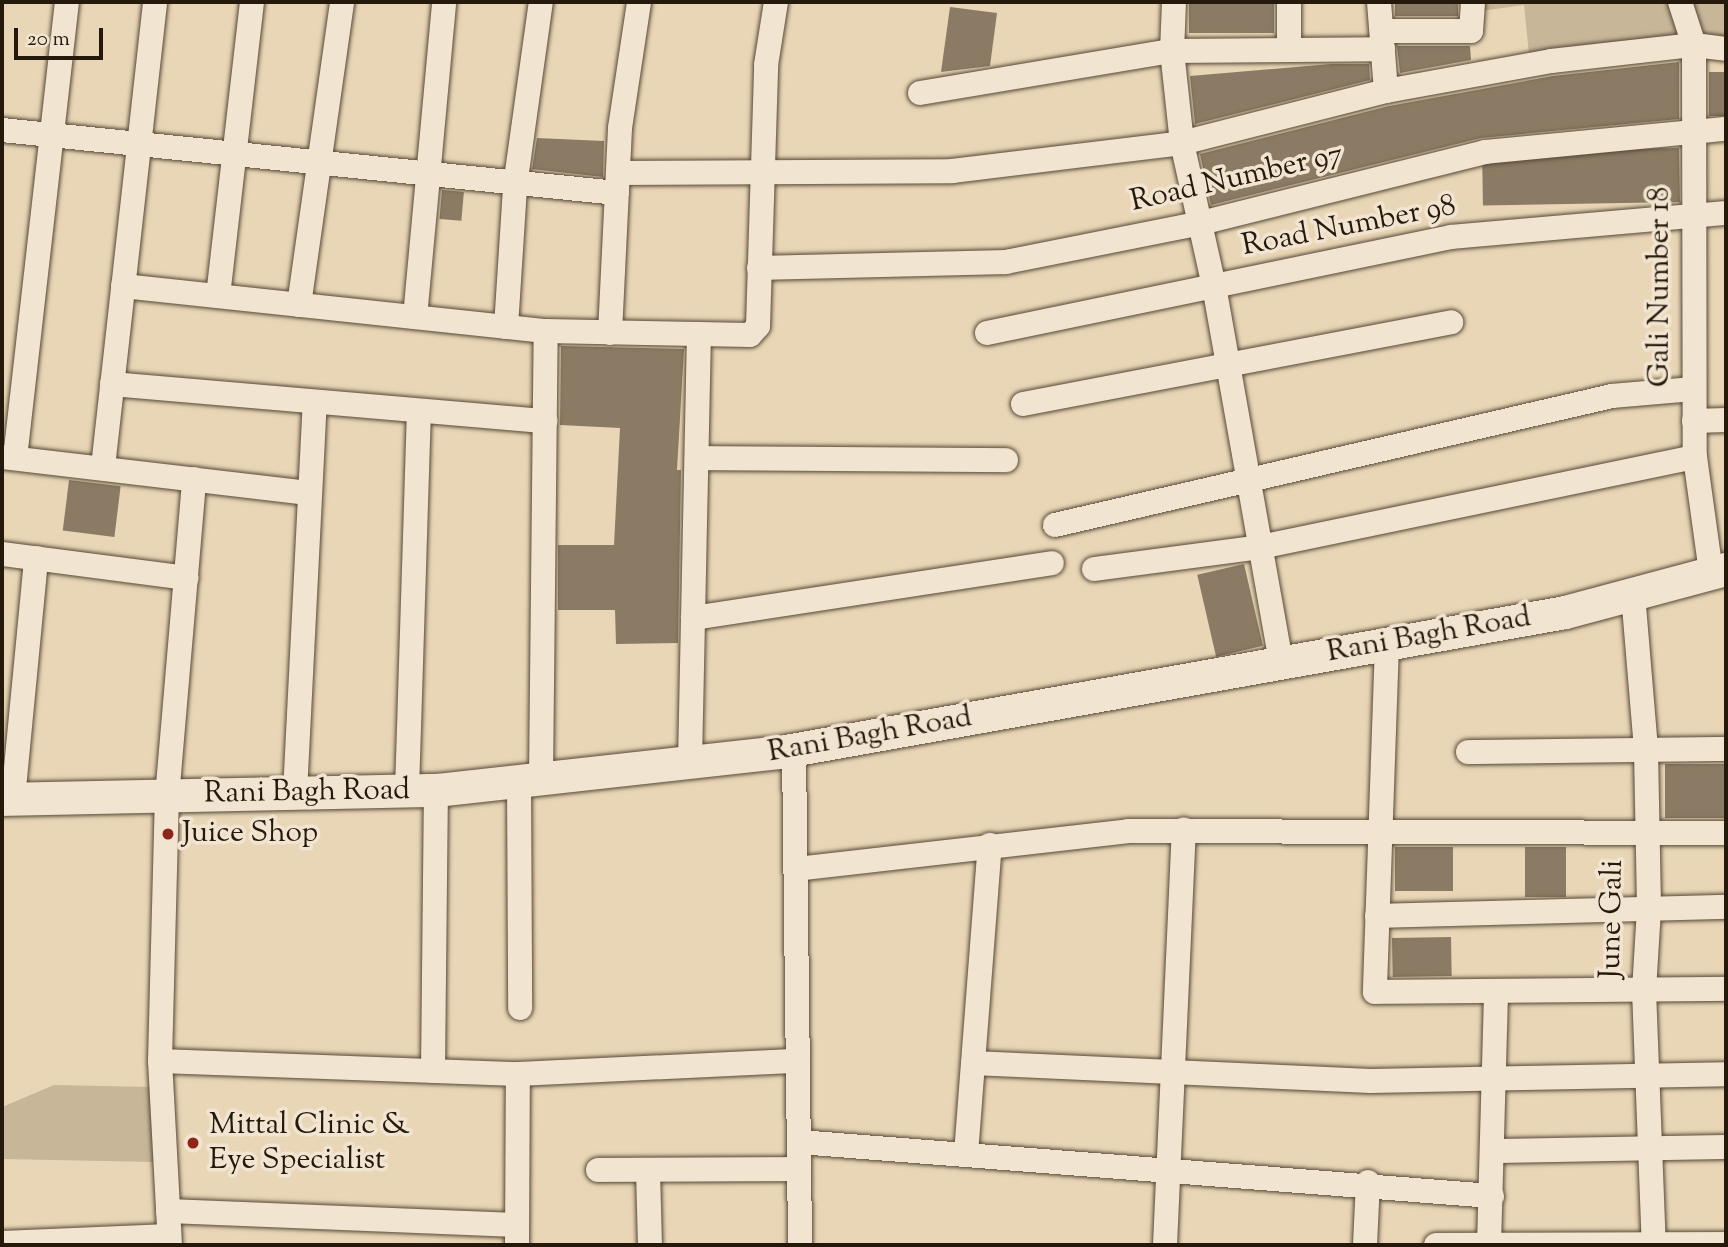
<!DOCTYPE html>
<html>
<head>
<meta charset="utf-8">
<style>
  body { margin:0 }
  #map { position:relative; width:1728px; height:1247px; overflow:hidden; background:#e9d6b6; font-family:"Sorts Mill Goudy",serif }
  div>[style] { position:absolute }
  .green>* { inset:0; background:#c8b699 }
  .building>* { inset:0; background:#8b7b64; transform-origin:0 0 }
  .roads { filter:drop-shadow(0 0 2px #564836) drop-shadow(0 0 2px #564836) }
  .street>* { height:24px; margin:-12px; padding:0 12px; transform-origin:12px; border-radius:12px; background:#f1e4d0 }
  .secondary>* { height:33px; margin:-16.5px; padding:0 16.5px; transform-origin:16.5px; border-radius:16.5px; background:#f1e4d0 }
  .dots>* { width:19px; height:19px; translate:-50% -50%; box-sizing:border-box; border:4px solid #f1e4d0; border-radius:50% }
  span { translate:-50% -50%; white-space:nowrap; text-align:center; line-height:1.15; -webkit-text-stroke:7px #f1e4d0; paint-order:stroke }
  .street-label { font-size:30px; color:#25190c }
  .poi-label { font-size:30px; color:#25190c }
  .left { translate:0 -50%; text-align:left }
  .frame { position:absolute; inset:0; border:4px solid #25190c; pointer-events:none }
  .scale { position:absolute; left:14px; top:28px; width:89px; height:32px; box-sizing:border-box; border:4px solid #25190c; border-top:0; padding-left:9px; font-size:21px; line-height:24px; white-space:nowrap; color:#25190c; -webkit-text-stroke:5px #f1e4d0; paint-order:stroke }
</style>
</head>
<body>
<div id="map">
  <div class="green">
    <div style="clip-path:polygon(1474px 2px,1726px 2px,1726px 48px,1529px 54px,1524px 5px,1474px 12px)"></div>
    <div style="clip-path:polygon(54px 1085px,152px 1087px,155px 1162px,2px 1159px,2px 1107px)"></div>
  </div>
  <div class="building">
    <div style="left:1189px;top:2px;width:85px;height:31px"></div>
    <div style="left:1395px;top:2px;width:63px;height:14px"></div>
    <div style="clip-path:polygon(950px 7px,997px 13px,990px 66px,941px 72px)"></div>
    <div style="clip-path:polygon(1397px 46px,1470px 46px,1471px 60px,1400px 73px)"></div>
    <div style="clip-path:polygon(1679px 62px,1679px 119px,1481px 138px,1211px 205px,1200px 154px,1389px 106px,1553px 76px)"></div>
    <div style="clip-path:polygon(1331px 64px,1369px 64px,1370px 80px,1195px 124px,1190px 76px)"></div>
    <div style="left:1709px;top:72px;width:17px;height:44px"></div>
    <div style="clip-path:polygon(537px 138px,604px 141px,603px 177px,532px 169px)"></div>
    <div style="left:1679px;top:148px;width:54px;height:197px;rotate:89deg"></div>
    <div style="left:442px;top:190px;width:22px;height:29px;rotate:5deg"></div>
    <div style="clip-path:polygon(561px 346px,684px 349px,677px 470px,681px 470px,678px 643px,616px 644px,615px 610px,558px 610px,558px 545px,614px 545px,620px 428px,560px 425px)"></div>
    <div style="left:69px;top:480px;width:52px;height:51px;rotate:7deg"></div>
    <div style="left:1244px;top:564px;width:84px;height:48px;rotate:77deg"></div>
    <div style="left:1726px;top:764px;width:54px;height:61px;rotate:90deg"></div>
    <div style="left:1395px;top:847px;width:58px;height:44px"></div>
    <div style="left:1525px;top:847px;width:41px;height:50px"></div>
    <div style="left:1451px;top:937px;width:39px;height:59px;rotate:89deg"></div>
  </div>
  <div class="roads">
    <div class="street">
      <div style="left:1174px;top:2px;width:49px;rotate:92.3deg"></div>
      <div style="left:1172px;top:51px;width:93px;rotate:83.8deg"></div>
      <div style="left:1182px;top:143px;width:147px;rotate:77.4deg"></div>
      <div style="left:1214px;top:286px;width:383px;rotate:79.9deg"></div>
      <div style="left:1289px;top:2px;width:48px;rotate:90deg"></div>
      <div style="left:1379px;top:2px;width:89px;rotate:85.5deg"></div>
      <div style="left:1680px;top:2px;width:45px;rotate:72deg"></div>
      <div style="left:1694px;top:45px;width:412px;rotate:89.9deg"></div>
      <div style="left:1695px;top:457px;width:117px;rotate:82.1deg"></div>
      <div style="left:1382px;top:31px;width:89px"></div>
      <div style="left:1471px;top:31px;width:29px;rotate:-86deg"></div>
      <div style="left:920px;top:93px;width:255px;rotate:-9.5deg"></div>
      <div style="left:1172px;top:51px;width:211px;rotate:-0.5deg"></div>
      <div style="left:2px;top:130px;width:618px;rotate:5.85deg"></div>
      <div style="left:618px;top:173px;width:334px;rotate:-0.3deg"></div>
      <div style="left:952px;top:171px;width:232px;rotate:-6.9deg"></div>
      <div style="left:1182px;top:143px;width:211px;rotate:-14.3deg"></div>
      <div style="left:1386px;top:91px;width:168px;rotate:-10.3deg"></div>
      <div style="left:1551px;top:61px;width:144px;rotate:-6.4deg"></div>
      <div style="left:1694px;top:45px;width:32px;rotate:7deg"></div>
      <div style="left:759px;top:268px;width:247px;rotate:-1.4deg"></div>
      <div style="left:1006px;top:262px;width:199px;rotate:-11.3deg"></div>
      <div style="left:1201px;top:223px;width:293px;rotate:-14deg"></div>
      <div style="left:1485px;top:152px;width:242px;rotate:-5.5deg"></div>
      <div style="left:123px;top:286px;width:425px;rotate:6.1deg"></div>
      <div style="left:546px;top:331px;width:204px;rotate:1.1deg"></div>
      <div style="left:750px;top:335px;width:12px;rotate:-48deg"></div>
      <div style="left:758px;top:326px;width:261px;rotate:-88.2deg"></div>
      <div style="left:766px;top:65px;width:64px;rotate:-81deg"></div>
      <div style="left:218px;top:296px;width:296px;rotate:-83.4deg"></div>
      <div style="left:299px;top:305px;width:306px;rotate:-81.9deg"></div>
      <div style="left:415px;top:317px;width:316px;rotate:-84.7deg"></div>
      <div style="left:506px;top:327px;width:141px;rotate:-86.3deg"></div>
      <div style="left:515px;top:186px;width:186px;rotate:-82deg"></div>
      <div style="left:610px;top:333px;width:205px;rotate:-87.2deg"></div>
      <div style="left:620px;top:128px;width:127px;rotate:-81.4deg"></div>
      <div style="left:987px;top:333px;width:474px;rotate:-11.7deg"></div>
      <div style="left:1451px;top:237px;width:276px;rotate:-5deg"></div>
      <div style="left:112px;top:384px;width:435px;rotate:4.9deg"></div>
      <div style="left:1023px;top:404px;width:436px;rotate:-10.8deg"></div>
      <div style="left:1694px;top:421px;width:32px;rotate:-2deg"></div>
      <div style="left:2px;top:457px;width:307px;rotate:6.7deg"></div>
      <div style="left:15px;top:458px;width:459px;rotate:-83.5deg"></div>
      <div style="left:697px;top:458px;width:309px;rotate:0.4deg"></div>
      <div style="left:103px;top:467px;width:468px;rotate:-83.6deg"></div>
      <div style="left:1055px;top:525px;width:572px;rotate:-13.04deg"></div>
      <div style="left:1612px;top:396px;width:81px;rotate:-4.9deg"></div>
      <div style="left:2px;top:554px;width:186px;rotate:7.4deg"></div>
      <div style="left:1094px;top:569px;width:167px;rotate:-7.5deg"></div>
      <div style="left:1260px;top:547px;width:444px;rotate:-11.7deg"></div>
      <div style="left:1633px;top:594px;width:157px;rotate:85.2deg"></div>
      <div style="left:1646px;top:750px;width:159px;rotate:88.9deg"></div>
      <div style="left:1649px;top:909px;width:81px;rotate:93.5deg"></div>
      <div style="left:1644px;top:990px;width:255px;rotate:87.8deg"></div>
      <div style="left:693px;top:618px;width:363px;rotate:-8.7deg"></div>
      <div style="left:1387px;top:644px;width:348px;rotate:92deg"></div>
      <div style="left:1375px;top:992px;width:351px;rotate:-0.5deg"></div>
      <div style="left:794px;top:750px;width:495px;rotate:89.3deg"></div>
      <div style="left:1468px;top:752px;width:258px;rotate:-0.7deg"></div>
      <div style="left:690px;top:762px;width:428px;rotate:-88.8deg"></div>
      <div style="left:541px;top:779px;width:448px;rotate:-89.4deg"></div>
      <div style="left:519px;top:781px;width:227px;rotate:89.7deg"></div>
      <div style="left:407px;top:791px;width:377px;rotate:-88.2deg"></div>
      <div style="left:295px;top:793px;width:390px;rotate:-87.1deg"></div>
      <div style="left:13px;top:799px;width:242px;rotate:-84.5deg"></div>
      <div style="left:796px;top:869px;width:334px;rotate:-6.5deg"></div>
      <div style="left:1128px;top:831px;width:598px;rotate:0.19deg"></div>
      <div style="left:1377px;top:916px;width:349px;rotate:-1.5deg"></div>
      <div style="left:160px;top:1061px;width:358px;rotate:2.1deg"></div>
      <div style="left:518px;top:1074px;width:280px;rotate:-2.7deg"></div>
      <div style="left:973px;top:1063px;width:398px;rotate:2.6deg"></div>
      <div style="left:1371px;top:1081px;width:355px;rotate:-1.1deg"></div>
      <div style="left:433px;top:1071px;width:281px;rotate:-89.4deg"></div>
      <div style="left:799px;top:1142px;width:695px;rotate:4.46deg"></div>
      <div style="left:1496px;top:1151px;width:230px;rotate:-1deg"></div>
      <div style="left:966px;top:1154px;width:310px;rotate:-85.6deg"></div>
      <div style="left:598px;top:1170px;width:201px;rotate:-0.3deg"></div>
      <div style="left:648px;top:1170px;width:75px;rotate:88.5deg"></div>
      <div style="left:168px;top:1211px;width:349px;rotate:2.3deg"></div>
      <div style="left:2px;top:1243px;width:167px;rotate:-2.4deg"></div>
      <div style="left:170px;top:1245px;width:184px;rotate:-93.1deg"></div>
      <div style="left:160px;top:1061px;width:264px;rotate:-88.5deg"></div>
      <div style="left:167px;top:797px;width:319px;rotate:-85.1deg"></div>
      <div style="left:517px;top:1245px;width:171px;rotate:-89.7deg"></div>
      <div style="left:1165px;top:1245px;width:416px;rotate:-87.4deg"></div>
      <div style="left:1365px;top:1245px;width:63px;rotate:-87.3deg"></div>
      <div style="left:1436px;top:1245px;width:290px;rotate:-0.2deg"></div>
      <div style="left:1489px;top:1245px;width:254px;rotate:-88.4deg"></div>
    </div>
    <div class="secondary">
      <div style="left:2px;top:799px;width:434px;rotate:-1.2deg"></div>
      <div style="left:436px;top:790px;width:346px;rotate:-6.3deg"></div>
      <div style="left:780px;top:752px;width:797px;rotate:-10.11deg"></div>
      <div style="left:1565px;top:612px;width:167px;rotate:-15deg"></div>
    </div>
  </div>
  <div class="dots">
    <div style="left:168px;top:834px;background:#8f2418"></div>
    <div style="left:193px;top:1143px;background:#8f2418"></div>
  </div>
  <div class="street-label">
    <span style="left:1237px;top:179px;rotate:-13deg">Road Number 97</span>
    <span style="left:1349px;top:227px;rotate:-11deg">Road Number 98</span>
    <span style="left:1661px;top:287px;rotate:-90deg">Gali Number 18</span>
    <span style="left:1429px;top:636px;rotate:-10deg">Rani Bagh Road</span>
    <span style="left:870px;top:736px;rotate:-10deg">Rani Bagh Road</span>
    <span style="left:307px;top:793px;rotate:-1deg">Rani Bagh Road</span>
    <span style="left:1613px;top:919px;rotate:-89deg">June Gali</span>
  </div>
  <div class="poi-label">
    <span class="left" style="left:182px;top:834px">Juice Shop</span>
    <span class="left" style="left:209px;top:1143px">Mittal Clinic &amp;<br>Eye Specialist</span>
  </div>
  <div class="frame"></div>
  <div class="scale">20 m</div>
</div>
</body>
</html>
